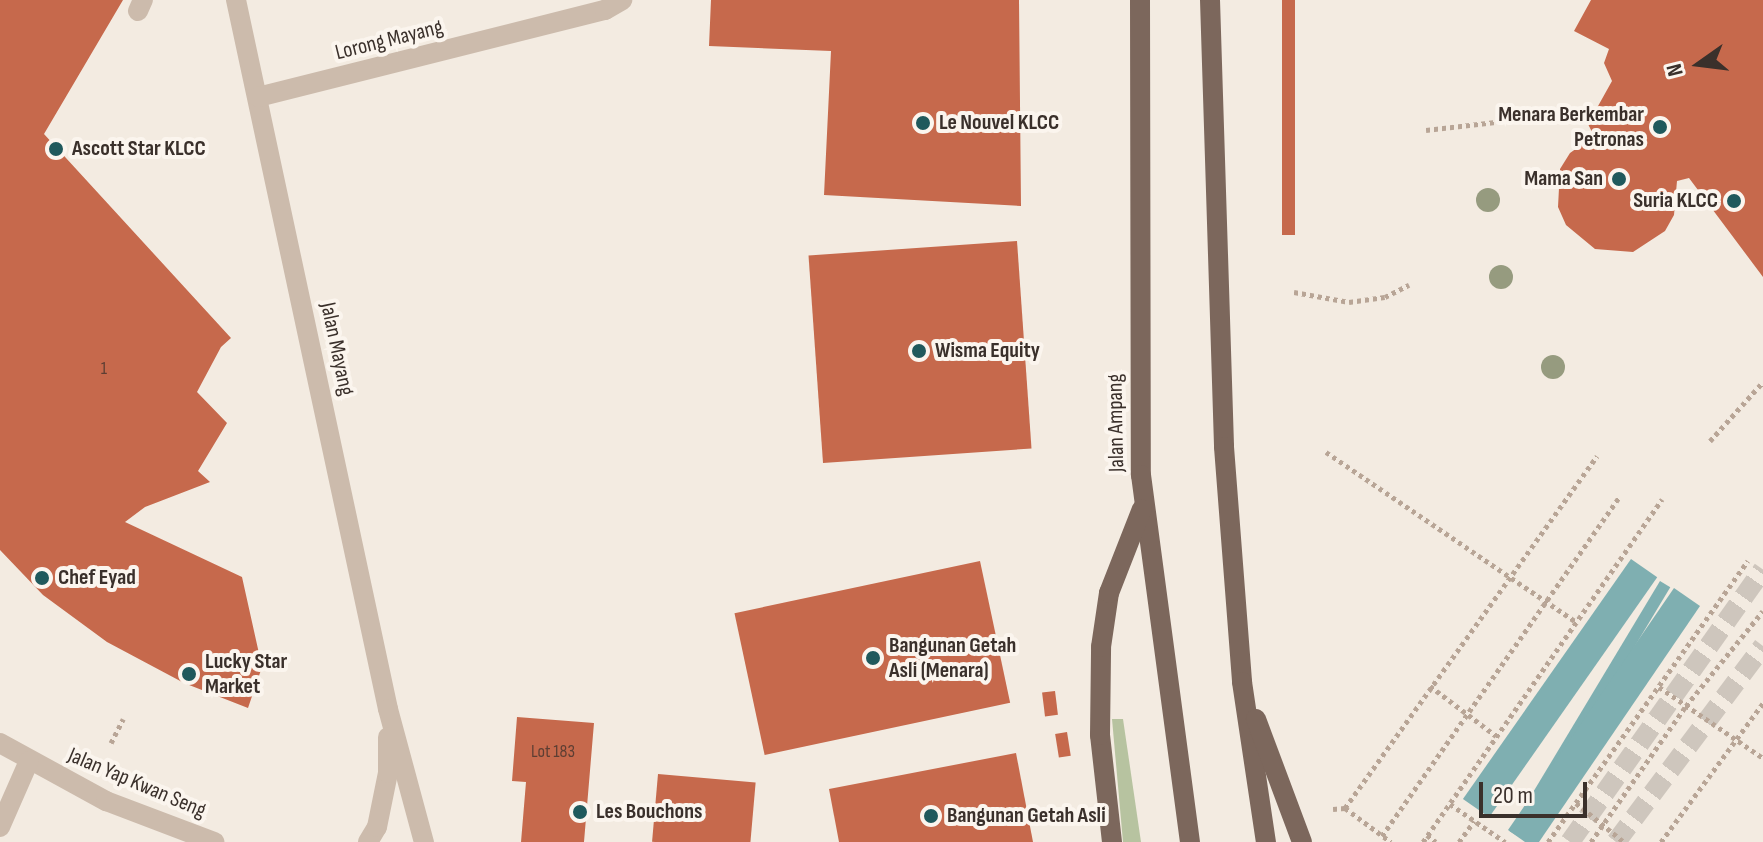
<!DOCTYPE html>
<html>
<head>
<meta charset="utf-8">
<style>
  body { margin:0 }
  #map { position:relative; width:1763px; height:842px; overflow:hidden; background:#f3ebe1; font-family:"Sofia Sans Condensed",sans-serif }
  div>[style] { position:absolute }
  .green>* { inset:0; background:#b7c3a0 }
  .water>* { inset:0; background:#7fafb1; transform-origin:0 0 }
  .building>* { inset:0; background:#c6694c; transform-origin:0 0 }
  .minor-tunnel>* { height:20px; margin-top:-10px; transform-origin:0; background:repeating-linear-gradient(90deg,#cec6bd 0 20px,transparent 0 30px) }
  .path>* { height:5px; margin-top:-2.5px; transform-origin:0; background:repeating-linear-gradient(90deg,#b8a596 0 4px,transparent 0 8px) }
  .minor>* { height:20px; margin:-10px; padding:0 10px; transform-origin:10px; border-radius:10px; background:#ccbbac }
  .major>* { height:20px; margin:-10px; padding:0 10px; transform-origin:10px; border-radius:10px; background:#7c675c }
  .trees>* { width:24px; height:24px; margin:-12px; border-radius:50%; background:#969b7f }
  .dots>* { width:22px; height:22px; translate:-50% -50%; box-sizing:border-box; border:4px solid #fbf5ee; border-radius:50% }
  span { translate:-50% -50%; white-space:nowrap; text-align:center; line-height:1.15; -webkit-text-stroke:8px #fbf5ee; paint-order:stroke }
  .number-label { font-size:18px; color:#5d3e33 }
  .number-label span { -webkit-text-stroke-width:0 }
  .street-label { font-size:22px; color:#3a302b }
  .poi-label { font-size:22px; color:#3a302b; font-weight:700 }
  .right { translate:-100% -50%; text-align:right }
  .left { translate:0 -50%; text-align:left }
  .north { position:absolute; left:1659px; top:24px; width:80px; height:80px; -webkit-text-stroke:6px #fbf5ee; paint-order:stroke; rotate:256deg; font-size:22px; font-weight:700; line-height:32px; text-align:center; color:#3a302b }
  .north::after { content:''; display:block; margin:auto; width:28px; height:36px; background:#3a302b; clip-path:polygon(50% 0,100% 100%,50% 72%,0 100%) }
  .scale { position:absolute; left:1479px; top:782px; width:108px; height:36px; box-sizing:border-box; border:4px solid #3a302b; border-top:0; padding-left:10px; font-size:24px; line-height:28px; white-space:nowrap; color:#3a302b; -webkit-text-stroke:6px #fbf5ee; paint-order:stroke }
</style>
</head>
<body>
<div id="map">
  <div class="green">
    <div style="clip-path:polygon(1112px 719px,1123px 719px,1141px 842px,1123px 842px)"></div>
  </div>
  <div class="water">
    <div style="left:1631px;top:559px;width:32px;height:293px;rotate:35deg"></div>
    <div style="left:1660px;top:581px;width:12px;height:292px;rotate:31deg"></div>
    <div style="clip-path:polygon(1674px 588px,1700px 606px,1539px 842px,1525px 842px,1508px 830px)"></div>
  </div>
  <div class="building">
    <div style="clip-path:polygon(0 0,123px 0,44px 134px,231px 338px,221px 347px,197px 392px,227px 423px,198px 471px,210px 482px,145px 507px,125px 522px,242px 577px,262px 667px,248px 708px,184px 683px,107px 642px,43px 595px,0 550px)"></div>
    <div style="clip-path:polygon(711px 0,1019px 0,1021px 206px,824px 195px,831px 51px,709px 46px)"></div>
    <div style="left:1282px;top:0;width:13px;height:235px"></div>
    <div style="clip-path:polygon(1591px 0,1763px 0,1763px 277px,1689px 178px,1677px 181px,1674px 215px,1665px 231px,1633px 252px,1595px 249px,1566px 225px,1558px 207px,1560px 169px,1570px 153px,1594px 136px,1588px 124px,1612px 81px,1604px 63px,1609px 49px,1574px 31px)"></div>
    <div style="left:1017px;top:241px;width:208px;height:209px;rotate:86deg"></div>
    <div style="left:980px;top:561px;width:145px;height:251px;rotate:78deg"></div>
    <div style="left:1055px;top:691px;width:24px;height:13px;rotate:83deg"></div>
    <div style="clip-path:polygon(517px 717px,594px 723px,584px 842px,521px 842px,526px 782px,512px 781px)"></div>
    <div style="left:1067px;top:732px;width:24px;height:12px;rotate:81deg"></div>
    <div style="clip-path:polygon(1016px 753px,1033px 842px,839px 842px,829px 789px)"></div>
    <div style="left:658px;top:774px;width:98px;height:68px;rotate:5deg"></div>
  </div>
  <div class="minor-tunnel">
    <div style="left:1570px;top:842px;width:334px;rotate:-54.7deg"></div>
    <div style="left:1616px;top:842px;width:245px;rotate:-53.1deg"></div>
  </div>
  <div class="path">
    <div style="left:1426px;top:130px;width:70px;rotate:-6.5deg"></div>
    <div style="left:1294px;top:292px;width:56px;rotate:10.3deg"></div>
    <div style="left:1349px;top:302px;width:36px;rotate:-8deg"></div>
    <div style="left:1385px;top:297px;width:27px;rotate:-27deg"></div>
    <div style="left:1710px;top:441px;width:79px;rotate:-48.1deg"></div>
    <div style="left:1326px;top:452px;width:301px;rotate:34.2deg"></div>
    <div style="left:1430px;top:686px;width:83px;rotate:37.1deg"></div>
    <div style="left:1659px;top:687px;width:126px;rotate:34.3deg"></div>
    <div style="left:111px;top:743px;width:27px;rotate:-63deg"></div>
    <div style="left:1576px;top:803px;width:62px;rotate:39.1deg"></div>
    <div style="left:1450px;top:804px;width:67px;rotate:34.6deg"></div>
    <div style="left:1345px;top:808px;width:57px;rotate:36.5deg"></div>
    <div style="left:1333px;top:809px;width:12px;rotate:-5deg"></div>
    <div style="left:1345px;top:808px;width:433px;rotate:-54.4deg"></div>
    <div style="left:1427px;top:835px;width:11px;rotate:38deg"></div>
    <div style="left:1382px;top:836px;width:413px;rotate:-55deg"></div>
    <div style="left:1423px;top:842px;width:418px;rotate:-55.1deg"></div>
    <div style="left:1459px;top:842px;width:26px;rotate:-54deg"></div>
    <div style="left:1548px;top:842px;width:345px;rotate:-54.6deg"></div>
    <div style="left:1591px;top:842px;width:166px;rotate:-55.1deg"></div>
    <div style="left:1686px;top:706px;width:122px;rotate:-51deg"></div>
    <div style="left:1661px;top:842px;width:172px;rotate:-53.7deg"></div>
  </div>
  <div class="minor">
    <div style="left:236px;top:0;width:725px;rotate:77.9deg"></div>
    <div style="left:388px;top:709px;width:138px;rotate:74.9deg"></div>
    <div style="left:138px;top:11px;width:12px;rotate:-66deg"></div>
    <div style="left:258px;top:97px;width:358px;rotate:-14.1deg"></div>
    <div style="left:605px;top:10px;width:20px;rotate:-30deg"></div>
    <div style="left:0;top:743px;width:121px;rotate:28.7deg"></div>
    <div style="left:106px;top:801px;width:116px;rotate:20.8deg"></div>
    <div style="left:0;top:827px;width:72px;rotate:-66.3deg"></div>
    <div style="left:368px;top:842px;width:17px;rotate:-59deg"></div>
    <div style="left:377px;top:827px;width:55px;rotate:-78.5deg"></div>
    <div style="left:388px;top:773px;width:36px;rotate:-90deg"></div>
  </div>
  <div class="major">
    <div style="left:1140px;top:0;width:475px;rotate:89.9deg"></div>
    <div style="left:1141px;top:475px;width:370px;rotate:82.4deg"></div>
    <div style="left:1210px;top:0;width:447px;rotate:88.2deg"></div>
    <div style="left:1224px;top:447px;width:236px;rotate:85.6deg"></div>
    <div style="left:1242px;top:682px;width:162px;rotate:81.5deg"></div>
    <div style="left:1256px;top:719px;width:131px;rotate:69.5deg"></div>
    <div style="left:1112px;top:842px;width:108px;rotate:-96.4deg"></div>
    <div style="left:1100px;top:735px;width:88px;rotate:-89.3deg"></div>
    <div style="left:1101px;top:647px;width:55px;rotate:-81.6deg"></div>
    <div style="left:1109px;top:593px;width:90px;rotate:-68.6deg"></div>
  </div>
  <div class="trees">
    <div style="left:1488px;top:200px"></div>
    <div style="left:1501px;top:277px"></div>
    <div style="left:1553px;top:367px"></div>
  </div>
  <div class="dots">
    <div style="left:923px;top:123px;background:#20595c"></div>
    <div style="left:1660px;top:127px;background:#20595c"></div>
    <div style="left:56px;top:149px;background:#20595c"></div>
    <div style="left:1619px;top:179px;background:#20595c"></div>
    <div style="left:1734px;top:201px;background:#20595c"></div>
    <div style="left:919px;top:351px;background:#20595c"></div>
    <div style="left:42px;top:578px;background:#20595c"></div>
    <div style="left:873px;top:658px;background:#20595c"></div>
    <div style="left:189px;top:674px;background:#20595c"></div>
    <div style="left:580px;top:812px;background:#20595c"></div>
    <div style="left:931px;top:816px;background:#20595c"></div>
  </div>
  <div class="number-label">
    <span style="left:104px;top:369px">1</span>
    <span style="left:553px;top:752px">Lot 183</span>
  </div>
  <div class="street-label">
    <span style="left:389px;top:40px;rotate:-14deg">Lorong Mayang</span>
    <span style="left:337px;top:349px;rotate:78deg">Jalan Mayang</span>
    <span style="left:1116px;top:423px;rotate:-91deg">Jalan Ampang</span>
    <span style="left:137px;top:783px;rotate:23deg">Jalan Yap Kwan Seng</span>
  </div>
  <div class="poi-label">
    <span class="right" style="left:1644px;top:127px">Menara Berkembar<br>Petronas</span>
    <span class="left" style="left:939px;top:123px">Le Nouvel KLCC</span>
    <span class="left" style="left:72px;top:149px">Ascott Star KLCC</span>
    <span class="right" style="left:1603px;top:179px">Mama San</span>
    <span class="right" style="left:1718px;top:201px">Suria KLCC</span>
    <span class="left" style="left:935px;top:351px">Wisma Equity</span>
    <span class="left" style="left:58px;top:578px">Chef Eyad</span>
    <span class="left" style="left:889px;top:658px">Bangunan Getah<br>Asli (Menara)</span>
    <span class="left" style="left:205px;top:674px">Lucky Star<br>Market</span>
    <span class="left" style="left:596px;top:812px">Les Bouchons</span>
    <span class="left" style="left:947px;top:816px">Bangunan Getah Asli</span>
  </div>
  <div class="north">N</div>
  <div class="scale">20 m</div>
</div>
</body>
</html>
